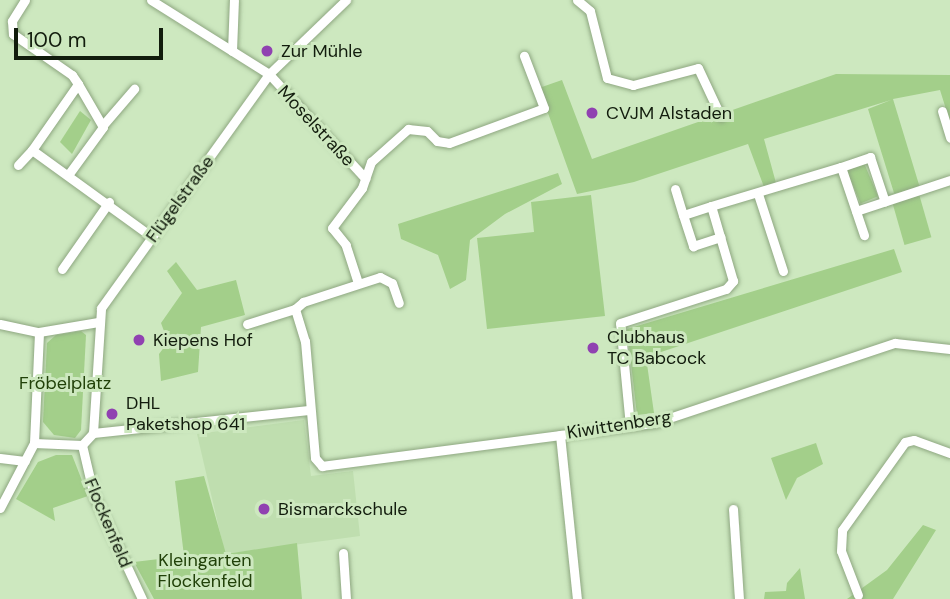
<!DOCTYPE html>
<html>
<head>
<meta charset="utf-8">
<style>
  body { margin:0 }
  #map { position:relative; width:950px; height:599px; overflow:hidden; background:#cde8bf; font-family:"DM Sans",sans-serif }
  div>[style] { position:absolute }
  .built>* { inset:0; background:#bfdeaf }
  .green>* { inset:0; background:#a3cf8a; transform-origin:0 0 }
  .roads { filter:drop-shadow(0 0 2px #8ea781) drop-shadow(0 0 2px #8ea781) }
  .minor>* { height:9px; margin:-4.5px; padding:0 4.5px; transform-origin:4.5px; border-radius:4.5px; background:#fff }
  .dots>* { width:19px; height:19px; translate:-50% -50%; box-sizing:border-box; border:4px solid #cde8bf; border-radius:50% }
  span { translate:-50% -50%; white-space:nowrap; text-align:center; line-height:1.15; -webkit-text-stroke:6px #cde8bf; paint-order:stroke }
  .poi-label { font-size:18px; color:#121c0d }
  .left { translate:0 -50%; text-align:left }
  .street-label { font-size:18px; color:#121c0d }
  .park-label { font-size:18px; color:#214109 }
  .scale { position:absolute; left:14px; top:28px; width:149px; height:32px; box-sizing:border-box; border:4px solid #121c0d; border-top:0; padding-left:9px; font-size:21px; line-height:24px; white-space:nowrap; color:#121c0d; -webkit-text-stroke:5px #cde8bf; paint-order:stroke }
</style>
</head>
<body>
<div id="map">
  <div class="built">
    <div style="clip-path:polygon(304px 420px,311px 476px,353px 471px,360px 536px,225px 554px,197px 434px)"></div>
  </div>
  <div class="green">
    <div style="clip-path:polygon(836px 74px,950px 75px,950px 122px,940px 90px,893px 99px,920px 188px,887px 195px,894px 193px,868px 109px,891px 100px,764px 139px,776px 183px,764px 187px,748px 144px,634px 182px,577px 194px,539px 88px,562px 80px,592px 159px)"></div>
    <div style="clip-path:polygon(80px 111px,91px 120px,72px 154px,60px 142px)"></div>
    <div style="left:864px;top:163px;width:36px;height:19px;rotate:67deg"></div>
    <div style="clip-path:polygon(558px 173px,562px 184px,505px 214px,470px 240px,466px 280px,450px 289px,438px 255px,401px 239px,398px 224px)"></div>
    <div style="left:919px;top:194px;width:45px;height:28px;rotate:74deg"></div>
    <div style="clip-path:polygon(591px 195px,605px 316px,487px 329px,477px 238px,534px 232px,531px 202px)"></div>
    <div style="clip-path:polygon(894px 249px,902px 272px,646px 357px,654px 413px,637px 415px,627px 329px)"></div>
    <div style="clip-path:polygon(176px 262px,197px 290px,236px 280px,245px 315px,201px 327px,198px 372px,161px 381px,159px 354px,168px 342px,161px 323px,182px 293px,167px 271px)"></div>
    <div style="clip-path:polygon(81px 331px,86px 335px,81px 430px,75px 438px,54px 435px,43px 422px,47px 343px,56px 335px)"></div>
    <div style="clip-path:polygon(816px 443px,823px 464px,797px 478px,786px 500px,771px 458px)"></div>
    <div style="clip-path:polygon(56px 455px,72px 455px,88px 496px,53px 508px,55px 521px,16px 499px,38px 462px)"></div>
    <div style="clip-path:polygon(204px 476px,226px 554px,297px 543px,302px 599px,154px 599px,134px 562px,184px 556px,175px 481px)"></div>
    <div style="clip-path:polygon(923px 525px,936px 530px,893px 599px,847px 599px,887px 570px)"></div>
    <div style="clip-path:polygon(800px 568px,805px 599px,764px 599px,765px 592px,786px 591px,787px 583px)"></div>
  </div>
  <div class="roads">
    <div class="minor">
      <div style="left:25px;top:0;width:25px;rotate:122deg"></div>
      <div style="left:12px;top:21px;width:13px;rotate:86deg"></div>
      <div style="left:13px;top:34px;width:72px;rotate:34.8deg"></div>
      <div style="left:72px;top:75px;width:11px;rotate:56deg"></div>
      <div style="left:78px;top:84px;width:80px;rotate:124.9deg"></div>
      <div style="left:32px;top:150px;width:148px;rotate:35.9deg"></div>
      <div style="left:151px;top:0;width:139px;rotate:32.1deg"></div>
      <div style="left:269px;top:74px;width:142px;rotate:47.3deg"></div>
      <div style="left:577px;top:0;width:17px;rotate:40deg"></div>
      <div style="left:590px;top:11px;width:69px;rotate:75.8deg"></div>
      <div style="left:607px;top:78px;width:27px;rotate:15deg"></div>
      <div style="left:633px;top:85px;width:67px;rotate:-14.7deg"></div>
      <div style="left:698px;top:68px;width:54px;rotate:64.9deg"></div>
      <div style="left:232px;top:51px;width:51px;rotate:-87.8deg"></div>
      <div style="left:942px;top:111px;width:28px;rotate:73deg"></div>
      <div style="left:103px;top:125px;width:48px;rotate:-49.3deg"></div>
      <div style="left:18px;top:165px;width:21px;rotate:-47deg"></div>
      <div style="left:841px;top:167px;width:31px;rotate:-19deg"></div>
      <div style="left:870px;top:157px;width:47px;rotate:71.6deg"></div>
      <div style="left:68px;top:175px;width:59px;rotate:-53.9deg"></div>
      <div style="left:103px;top:127px;width:50px;rotate:-120.2deg"></div>
      <div style="left:675px;top:189px;width:27px;rotate:73deg"></div>
      <div style="left:758px;top:194px;width:81px;rotate:72deg"></div>
      <div style="left:711px;top:206px;width:29px;rotate:162deg"></div>
      <div style="left:683px;top:215px;width:33px;rotate:72deg"></div>
      <div style="left:693px;top:246px;width:29px;rotate:-18deg"></div>
      <div style="left:856px;top:211px;width:99px;rotate:-18.3deg"></div>
      <div style="left:62px;top:269px;width:82px;rotate:-55deg"></div>
      <div style="left:358px;top:283px;width:40px;rotate:-108deg"></div>
      <div style="left:346px;top:245px;width:22px;rotate:-129deg"></div>
      <div style="left:332px;top:228px;width:50px;rotate:-53.1deg"></div>
      <div style="left:362px;top:188px;width:28px;rotate:-71deg"></div>
      <div style="left:371px;top:162px;width:50px;rotate:-41.7deg"></div>
      <div style="left:408px;top:129px;width:19px;rotate:6deg"></div>
      <div style="left:427px;top:131px;width:14px;rotate:45deg"></div>
      <div style="left:437px;top:141px;width:12px;rotate:9deg"></div>
      <div style="left:449px;top:143px;width:101px;rotate:-20.2deg"></div>
      <div style="left:544px;top:108px;width:56px;rotate:-111deg"></div>
      <div style="left:295px;top:309px;width:11px;rotate:-41deg"></div>
      <div style="left:303px;top:302px;width:81px;rotate:-18deg"></div>
      <div style="left:380px;top:277px;width:13px;rotate:27deg"></div>
      <div style="left:392px;top:283px;width:21px;rotate:71deg"></div>
      <div style="left:0;top:324px;width:40px;rotate:12deg"></div>
      <div style="left:39px;top:332px;width:60px;rotate:-9.6deg"></div>
      <div style="left:247px;top:324px;width:50px;rotate:-17.4deg"></div>
      <div style="left:295px;top:309px;width:34px;rotate:73deg"></div>
      <div style="left:305px;top:341px;width:117px;rotate:85.1deg"></div>
      <div style="left:315px;top:458px;width:11px;rotate:49deg"></div>
      <div style="left:322px;top:466px;width:335px;rotate:-7.4deg"></div>
      <div style="left:654px;top:423px;width:254px;rotate:-18.4deg"></div>
      <div style="left:895px;top:343px;width:55px;rotate:6.2deg"></div>
      <div style="left:630px;top:426px;width:103px;rotate:-95.5deg"></div>
      <div style="left:620px;top:323px;width:111px;rotate:-17.8deg"></div>
      <div style="left:726px;top:289px;width:11px;rotate:-49deg"></div>
      <div style="left:733px;top:281px;width:78px;rotate:-106.3deg"></div>
      <div style="left:711px;top:206px;width:136px;rotate:-16.7deg"></div>
      <div style="left:841px;top:167px;width:72px;rotate:71.3deg"></div>
      <div style="left:93px;top:433px;width:125px;rotate:-86.3deg"></div>
      <div style="left:101px;top:308px;width:288px;rotate:-54.3deg"></div>
      <div style="left:269px;top:74px;width:107px;rotate:-43.9deg"></div>
      <div style="left:560px;top:435px;width:165px;rotate:84.1deg"></div>
      <div style="left:34px;top:443px;width:48px;rotate:2.4deg"></div>
      <div style="left:82px;top:445px;width:16px;rotate:-47deg"></div>
      <div style="left:93px;top:433px;width:217px;rotate:-6.1deg"></div>
      <div style="left:82px;top:445px;width:52px;rotate:76.8deg"></div>
      <div style="left:94px;top:496px;width:114px;rotate:65deg"></div>
      <div style="left:0;top:458px;width:25px;rotate:7deg"></div>
      <div style="left:0;top:508px;width:73px;rotate:-62.4deg"></div>
      <div style="left:34px;top:443px;width:111px;rotate:-87.4deg"></div>
      <div style="left:733px;top:509px;width:90px;rotate:86.2deg"></div>
      <div style="left:343px;top:553px;width:46px;rotate:86.3deg"></div>
      <div style="left:858px;top:595px;width:47px;rotate:-111.1deg"></div>
      <div style="left:841px;top:551px;width:21px;rotate:-87deg"></div>
      <div style="left:842px;top:530px;width:108px;rotate:-54.4deg"></div>
      <div style="left:905px;top:442px;width:9px;rotate:-13deg"></div>
      <div style="left:914px;top:440px;width:38px;rotate:20deg"></div>
    </div>
  </div>
  <div class="dots">
    <div style="left:267px;top:51px;background:#9041b1"></div>
    <div style="left:592px;top:113px;background:#9041b1"></div>
    <div style="left:139px;top:340px;background:#9041b1"></div>
    <div style="left:593px;top:348px;background:#9041b1"></div>
    <div style="left:112px;top:414px;background:#9041b1"></div>
    <div style="left:264px;top:509px;background:#9041b1"></div>
  </div>
  <div class="poi-label">
    <span class="left" style="left:281px;top:51px">Zur Mühle</span>
    <span class="left" style="left:606px;top:113px">CVJM Alstaden</span>
    <span class="left" style="left:607px;top:348px">Clubhaus<br>TC Babcock</span>
    <span class="left" style="left:153px;top:340px">Kiepens Hof</span>
    <span class="left" style="left:126px;top:414px">DHL<br>Paketshop 641</span>
    <span class="left" style="left:278px;top:509px">Bismarckschule</span>
  </div>
  <div class="street-label">
    <span style="left:316px;top:126px;rotate:47deg">Moselstraße</span>
    <span style="left:180px;top:199px;rotate:-54deg">Flügelstraße</span>
    <span style="left:619px;top:425px;rotate:-9deg">Kiwittenberg</span>
    <span style="left:108px;top:523px;rotate:67deg">Flockenfeld</span>
  </div>
  <div class="park-label">
    <span style="left:65px;top:383px">Fröbelplatz</span>
    <span style="left:205px;top:571px">Kleingarten<br>Flockenfeld</span>
  </div>
  <div class="scale">100 m</div>
</div>
</body>
</html>
